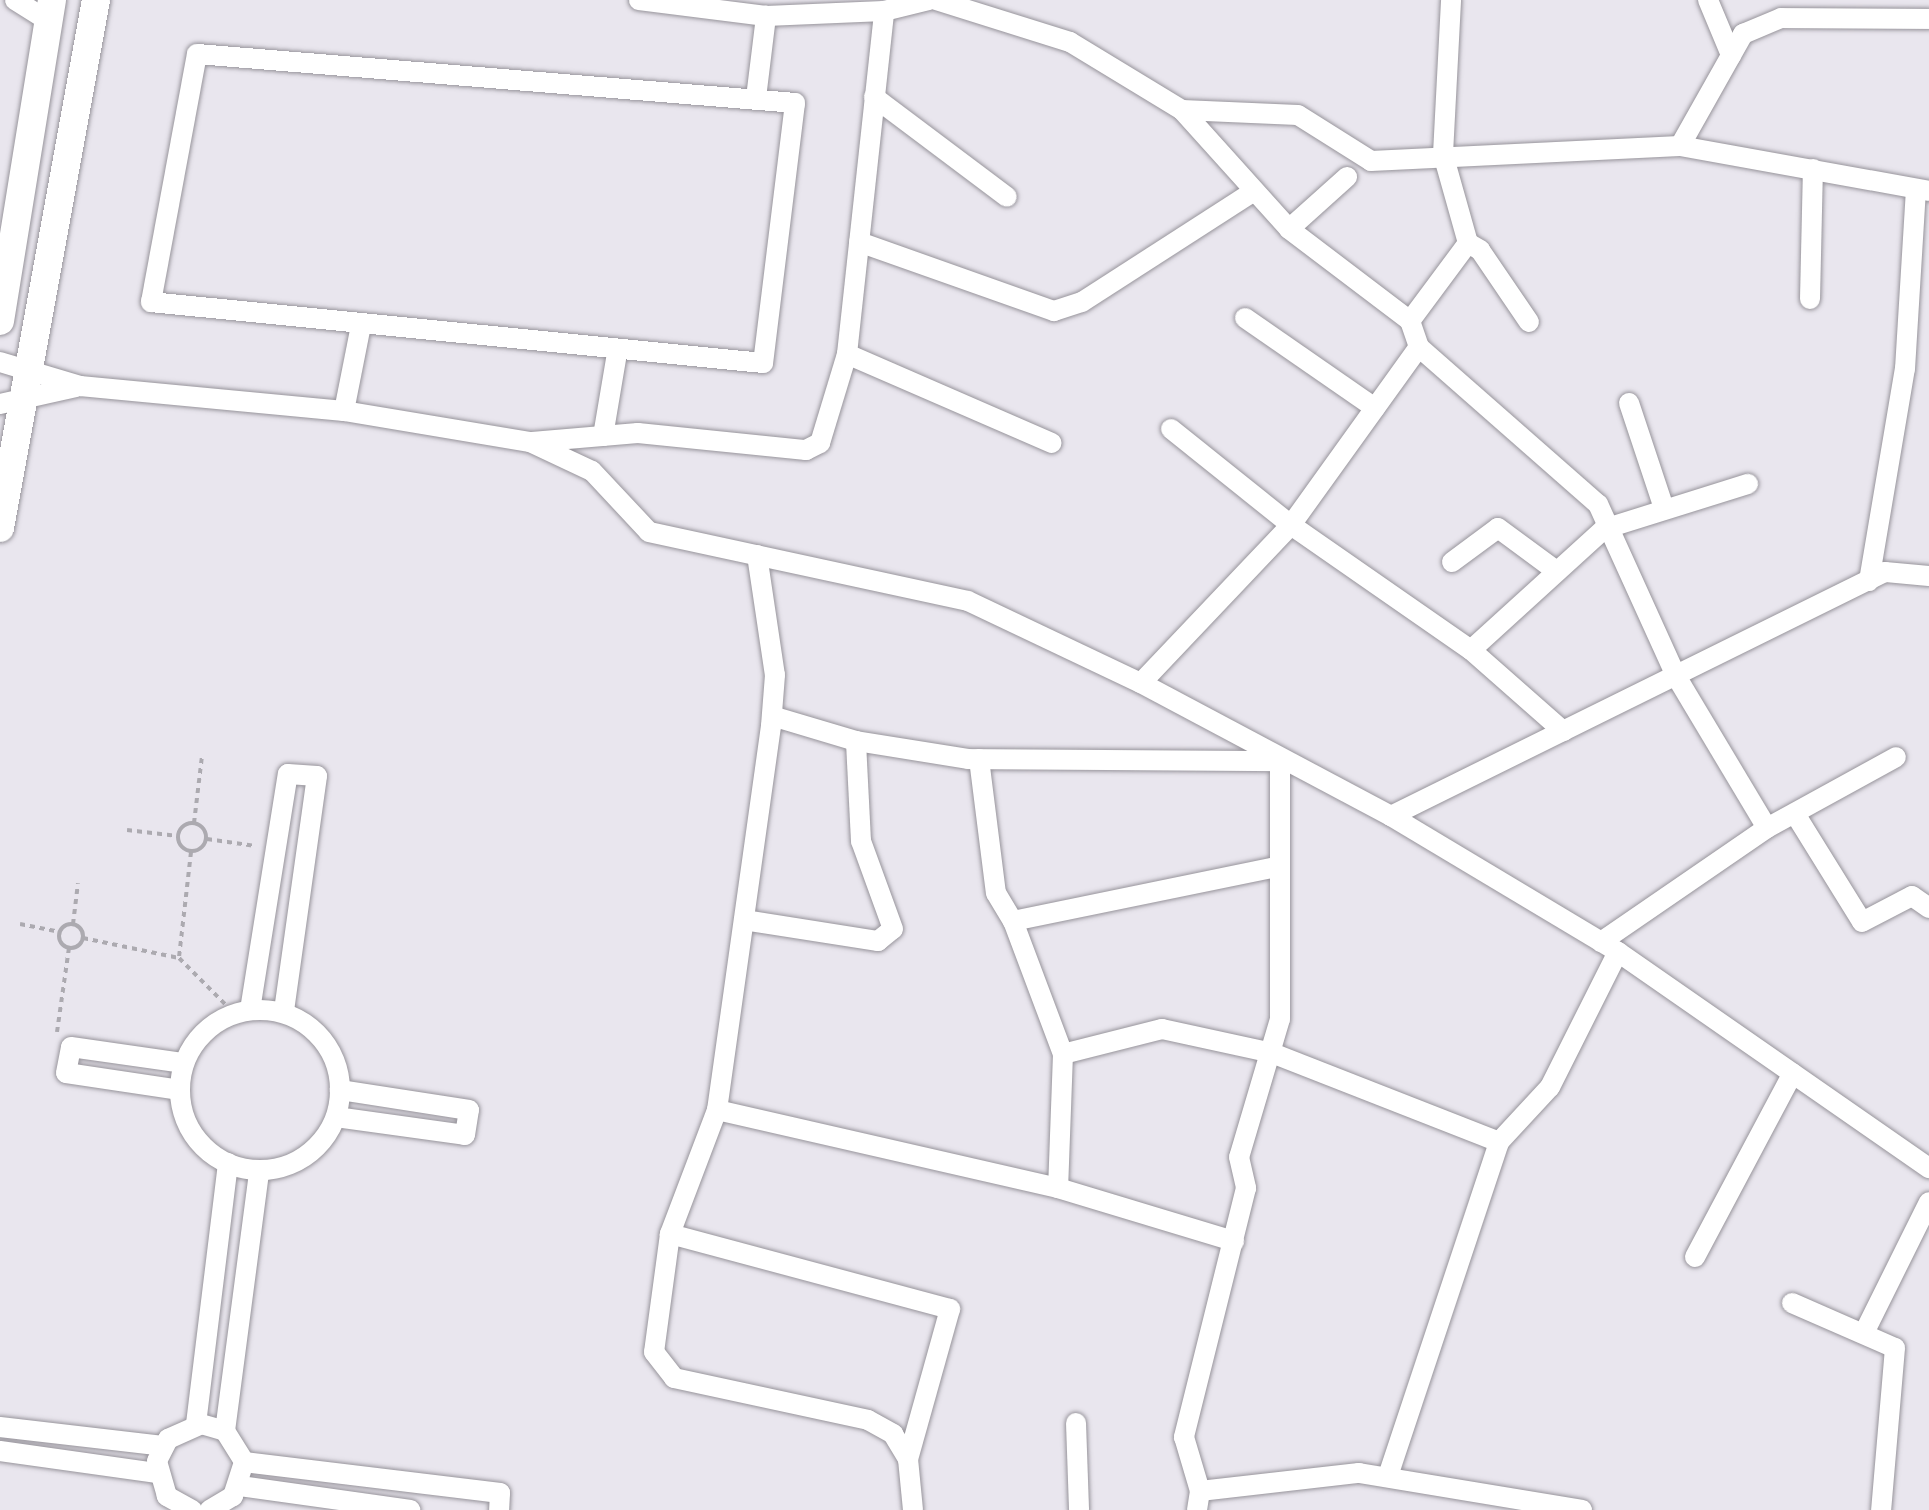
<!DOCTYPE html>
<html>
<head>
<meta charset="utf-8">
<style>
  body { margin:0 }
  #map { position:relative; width:1929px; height:1510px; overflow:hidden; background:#e9e6ee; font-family:"Titillium Web",sans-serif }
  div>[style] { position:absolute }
  .path>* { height:4px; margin-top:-2px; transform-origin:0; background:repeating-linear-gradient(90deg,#acaab0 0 5px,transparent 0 10px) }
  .path>.ring { margin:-2px; padding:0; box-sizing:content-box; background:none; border:4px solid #acaab0; border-radius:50% }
  .roads { filter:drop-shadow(0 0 2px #97949b) drop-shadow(0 0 2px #97949b) }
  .minor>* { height:20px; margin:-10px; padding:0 10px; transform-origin:10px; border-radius:10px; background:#fff }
  .minor>.ring { margin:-10px; padding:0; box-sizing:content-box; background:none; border:20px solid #fff; border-radius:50% }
  .major>* { height:28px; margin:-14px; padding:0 14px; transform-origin:14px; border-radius:14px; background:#fff }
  span { translate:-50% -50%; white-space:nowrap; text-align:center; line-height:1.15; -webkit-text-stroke:10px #fff; paint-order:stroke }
</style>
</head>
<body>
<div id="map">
  <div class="path">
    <div class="ring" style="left:178px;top:823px;width:24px;height:24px"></div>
    <div style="left:194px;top:823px;width:67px;rotate:-83.2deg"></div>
    <div style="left:127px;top:830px;width:51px;rotate:6.7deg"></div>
    <div style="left:207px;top:839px;width:49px;rotate:8.1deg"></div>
    <div style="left:191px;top:852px;width:107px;rotate:96.5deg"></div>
    <div style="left:179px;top:958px;width:74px;rotate:45deg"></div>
    <div class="ring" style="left:59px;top:924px;width:20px;height:20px"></div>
    <div style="left:20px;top:924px;width:41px;rotate:11.3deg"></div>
    <div style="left:73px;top:924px;width:41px;rotate:-83deg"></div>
    <div style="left:83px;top:938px;width:98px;rotate:11.8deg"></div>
    <div style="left:57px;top:1032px;width:85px;rotate:-81.9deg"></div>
  </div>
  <div class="roads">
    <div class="minor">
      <div style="left:15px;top:0;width:39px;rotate:32deg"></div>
      <div style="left:639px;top:0;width:128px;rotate:7.2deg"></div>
      <div style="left:766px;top:16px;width:118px;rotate:-2.4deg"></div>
      <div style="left:884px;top:11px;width:46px;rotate:-13.7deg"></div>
      <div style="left:936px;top:0;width:140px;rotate:17.4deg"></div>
      <div style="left:1070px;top:42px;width:131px;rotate:31.3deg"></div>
      <div style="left:1182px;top:110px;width:116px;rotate:2.5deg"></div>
      <div style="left:1298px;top:115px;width:86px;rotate:32.2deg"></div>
      <div style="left:1371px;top:161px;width:309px;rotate:-2.8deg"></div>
      <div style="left:1680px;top:146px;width:253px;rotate:10.2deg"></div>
      <div style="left:1708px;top:0;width:60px;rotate:67.3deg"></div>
      <div style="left:197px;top:54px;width:600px;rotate:4.68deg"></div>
      <div style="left:795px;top:103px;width:262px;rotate:97deg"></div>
      <div style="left:763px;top:363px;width:615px;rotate:-174.31deg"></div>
      <div style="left:151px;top:302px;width:252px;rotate:-79.5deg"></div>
      <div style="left:874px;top:97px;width:166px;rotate:36.9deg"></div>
      <div style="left:756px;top:98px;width:83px;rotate:-83deg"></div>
      <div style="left:1182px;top:110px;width:160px;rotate:48deg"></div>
      <div style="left:1289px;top:229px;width:152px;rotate:37.2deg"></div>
      <div style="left:1680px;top:146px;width:129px;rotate:-60.6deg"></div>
      <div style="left:1743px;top:34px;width:41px;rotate:-22.8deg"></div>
      <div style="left:1781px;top:18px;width:148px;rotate:0.4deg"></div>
      <div style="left:1289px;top:229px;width:78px;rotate:-41.9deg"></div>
      <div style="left:859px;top:242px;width:207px;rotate:19.5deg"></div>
      <div style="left:1054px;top:311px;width:29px;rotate:-18deg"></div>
      <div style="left:1082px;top:302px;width:203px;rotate:-32.8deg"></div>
      <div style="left:1468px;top:243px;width:14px;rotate:30deg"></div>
      <div style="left:1480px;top:250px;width:87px;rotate:55.8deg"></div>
      <div style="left:1810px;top:299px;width:130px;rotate:-88.7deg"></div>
      <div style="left:1245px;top:318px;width:158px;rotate:34.7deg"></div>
      <div style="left:1419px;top:347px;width:238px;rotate:41.3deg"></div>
      <div style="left:1598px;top:504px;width:189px;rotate:65.6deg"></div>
      <div style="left:1676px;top:676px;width:177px;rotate:59.1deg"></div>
      <div style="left:847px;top:354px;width:223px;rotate:23.5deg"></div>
      <div style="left:0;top:362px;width:84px;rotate:16.7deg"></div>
      <div style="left:80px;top:386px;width:265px;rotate:5.4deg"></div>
      <div style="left:344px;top:411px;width:189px;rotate:9.5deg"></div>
      <div style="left:530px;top:442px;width:68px;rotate:25.1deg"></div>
      <div style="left:592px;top:471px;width:83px;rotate:46.9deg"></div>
      <div style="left:649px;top:532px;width:326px;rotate:12.2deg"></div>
      <div style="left:968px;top:601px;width:191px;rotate:25.4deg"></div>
      <div style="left:1141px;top:683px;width:283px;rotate:28deg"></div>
      <div style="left:1391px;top:816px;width:265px;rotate:30.9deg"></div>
      <div style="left:1618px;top:952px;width:379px;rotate:34.8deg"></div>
      <div style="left:1629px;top:403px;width:111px;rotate:71.6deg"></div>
      <div style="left:0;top:404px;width:78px;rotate:-12.6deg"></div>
      <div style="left:344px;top:411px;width:88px;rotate:-78.8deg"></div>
      <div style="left:1171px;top:429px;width:154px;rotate:38.7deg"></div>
      <div style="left:1291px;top:525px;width:219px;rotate:34.8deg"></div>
      <div style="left:1471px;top:650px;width:123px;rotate:41.4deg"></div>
      <div style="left:603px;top:436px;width:84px;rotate:-80.4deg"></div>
      <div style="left:532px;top:442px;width:106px;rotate:-4.9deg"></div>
      <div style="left:638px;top:433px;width:169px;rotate:5.8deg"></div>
      <div style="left:806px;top:450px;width:16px;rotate:-27deg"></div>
      <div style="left:820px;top:443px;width:93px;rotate:-73.1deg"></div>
      <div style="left:847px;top:354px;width:345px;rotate:-83.8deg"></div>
      <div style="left:757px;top:555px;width:121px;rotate:81.5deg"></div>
      <div style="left:775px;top:675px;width:51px;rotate:94.5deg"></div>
      <div style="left:771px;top:726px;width:388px;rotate:98deg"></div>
      <div style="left:717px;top:1110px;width:133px;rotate:110.8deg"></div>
      <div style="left:670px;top:1234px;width:119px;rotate:97.7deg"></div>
      <div style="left:654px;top:1352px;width:33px;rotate:52deg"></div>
      <div style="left:674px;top:1378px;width:198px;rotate:12.2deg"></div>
      <div style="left:868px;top:1420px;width:29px;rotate:29deg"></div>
      <div style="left:893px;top:1434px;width:29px;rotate:59deg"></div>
      <div style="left:908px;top:1459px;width:51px;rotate:84.4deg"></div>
      <div style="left:1452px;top:562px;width:57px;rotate:-36.5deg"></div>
      <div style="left:1498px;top:528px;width:71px;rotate:36.4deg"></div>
      <div style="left:1869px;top:581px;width:215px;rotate:-80.4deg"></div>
      <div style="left:1905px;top:369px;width:178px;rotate:-86.5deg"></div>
      <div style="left:1471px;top:650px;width:180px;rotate:-42.3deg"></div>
      <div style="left:1604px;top:529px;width:151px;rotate:-17.4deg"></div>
      <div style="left:1141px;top:683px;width:218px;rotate:-46.5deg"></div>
      <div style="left:1291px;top:525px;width:219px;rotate:-54.3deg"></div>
      <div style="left:1419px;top:347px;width:28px;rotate:-109deg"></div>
      <div style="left:1410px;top:321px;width:97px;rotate:-53.4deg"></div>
      <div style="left:1468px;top:243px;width:92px;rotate:-105.7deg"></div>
      <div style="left:1443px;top:154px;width:154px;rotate:-87deg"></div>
      <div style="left:772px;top:716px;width:88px;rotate:16.6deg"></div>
      <div style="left:856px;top:741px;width:113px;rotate:9.1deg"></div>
      <div style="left:968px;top:759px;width:312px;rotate:0.4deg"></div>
      <div style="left:1280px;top:761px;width:258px;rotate:90deg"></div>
      <div style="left:1280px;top:1019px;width:144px;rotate:106.5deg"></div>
      <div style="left:1239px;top:1157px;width:32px;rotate:77deg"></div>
      <div style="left:1246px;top:1188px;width:257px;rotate:104deg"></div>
      <div style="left:1184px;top:1437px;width:56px;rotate:73.5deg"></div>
      <div style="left:979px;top:759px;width:135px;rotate:82.8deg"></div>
      <div style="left:996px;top:893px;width:33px;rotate:59deg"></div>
      <div style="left:1013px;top:921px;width:142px;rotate:69.4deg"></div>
      <div style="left:1063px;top:1054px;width:134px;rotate:92.1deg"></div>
      <div style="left:1391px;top:816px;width:551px;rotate:-26.29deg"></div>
      <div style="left:1885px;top:572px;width:44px;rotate:5.2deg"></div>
      <div style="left:1797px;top:817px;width:123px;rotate:58.2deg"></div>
      <div style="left:1862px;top:922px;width:56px;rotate:-27.5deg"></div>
      <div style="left:1912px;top:896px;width:21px;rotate:35deg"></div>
      <div style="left:744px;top:920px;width:136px;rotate:8.9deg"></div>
      <div style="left:878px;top:941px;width:19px;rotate:-39deg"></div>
      <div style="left:893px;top:929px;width:94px;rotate:-110deg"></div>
      <div style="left:861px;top:841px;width:100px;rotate:-92.9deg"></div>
      <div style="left:1013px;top:921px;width:268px;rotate:-11.6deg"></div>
      <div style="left:1601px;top:942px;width:201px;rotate:-34.5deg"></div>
      <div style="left:1767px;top:828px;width:147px;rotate:-28.8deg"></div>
      <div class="ring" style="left:180px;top:1010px;width:140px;height:140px"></div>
      <div style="left:250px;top:1010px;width:239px;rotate:-80.9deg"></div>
      <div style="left:288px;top:774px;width:29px;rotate:4deg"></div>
      <div style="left:317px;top:776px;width:238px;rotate:98deg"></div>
      <div style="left:1063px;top:1054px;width:102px;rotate:-14.2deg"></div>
      <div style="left:1162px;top:1029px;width:113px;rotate:12.3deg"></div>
      <div style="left:1272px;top:1053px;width:244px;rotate:21.4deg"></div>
      <div style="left:180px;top:1090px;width:115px;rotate:-171.5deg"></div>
      <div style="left:66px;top:1073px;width:26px;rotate:-79deg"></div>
      <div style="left:71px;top:1047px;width:114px;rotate:8.1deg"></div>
      <div style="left:717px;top:1110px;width:350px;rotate:12.9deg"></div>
      <div style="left:1058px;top:1188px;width:184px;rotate:16.8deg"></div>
      <div style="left:336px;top:1117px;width:130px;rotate:7.9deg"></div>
      <div style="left:465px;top:1135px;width:25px;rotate:-81deg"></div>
      <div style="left:469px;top:1110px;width:131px;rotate:-171.2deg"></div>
      <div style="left:670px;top:1234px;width:290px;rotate:15deg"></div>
      <div style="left:950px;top:1309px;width:156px;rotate:105.6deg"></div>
      <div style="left:1695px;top:1257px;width:208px;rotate:-62deg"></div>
      <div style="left:1792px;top:1303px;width:112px;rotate:23.6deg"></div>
      <div style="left:1895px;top:1348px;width:163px;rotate:94.9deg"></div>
      <div style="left:1864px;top:1333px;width:146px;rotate:-63.6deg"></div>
      <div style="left:1076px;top:1423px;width:87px;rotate:88deg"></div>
      <div style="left:196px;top:1424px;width:263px;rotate:-83deg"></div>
      <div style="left:0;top:1427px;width:164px;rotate:6.6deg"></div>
      <div style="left:225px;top:1431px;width:262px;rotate:-82.5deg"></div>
      <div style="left:0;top:1451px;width:159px;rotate:8deg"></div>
      <div style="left:244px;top:1462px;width:258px;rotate:6.9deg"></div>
      <div style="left:500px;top:1493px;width:17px;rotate:93deg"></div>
      <div style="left:1389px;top:1473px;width:349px;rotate:-71.6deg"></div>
      <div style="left:1499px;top:1142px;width:75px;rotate:-47.2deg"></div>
      <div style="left:1550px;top:1087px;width:151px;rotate:-63.3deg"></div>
      <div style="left:240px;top:1486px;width:172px;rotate:8deg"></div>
      <div style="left:192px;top:1510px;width:29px;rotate:-151deg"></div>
      <div style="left:167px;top:1496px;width:36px;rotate:-106deg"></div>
      <div style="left:157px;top:1461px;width:25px;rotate:-63deg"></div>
      <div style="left:168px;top:1439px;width:36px;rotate:-24deg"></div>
      <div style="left:201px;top:1424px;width:25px;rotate:16deg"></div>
      <div style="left:225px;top:1431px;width:36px;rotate:58deg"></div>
      <div style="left:244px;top:1462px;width:36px;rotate:108deg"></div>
      <div style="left:233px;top:1496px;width:27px;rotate:149deg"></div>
      <div style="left:1197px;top:1510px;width:19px;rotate:-81deg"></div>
      <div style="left:1200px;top:1491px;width:160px;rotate:-6.5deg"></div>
      <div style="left:1359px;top:1473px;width:226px;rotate:9.4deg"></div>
    </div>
    <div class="major">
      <div style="left:0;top:321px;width:325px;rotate:-80.8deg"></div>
      <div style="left:0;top:528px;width:537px;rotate:-79.7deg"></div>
    </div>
  </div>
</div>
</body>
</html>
